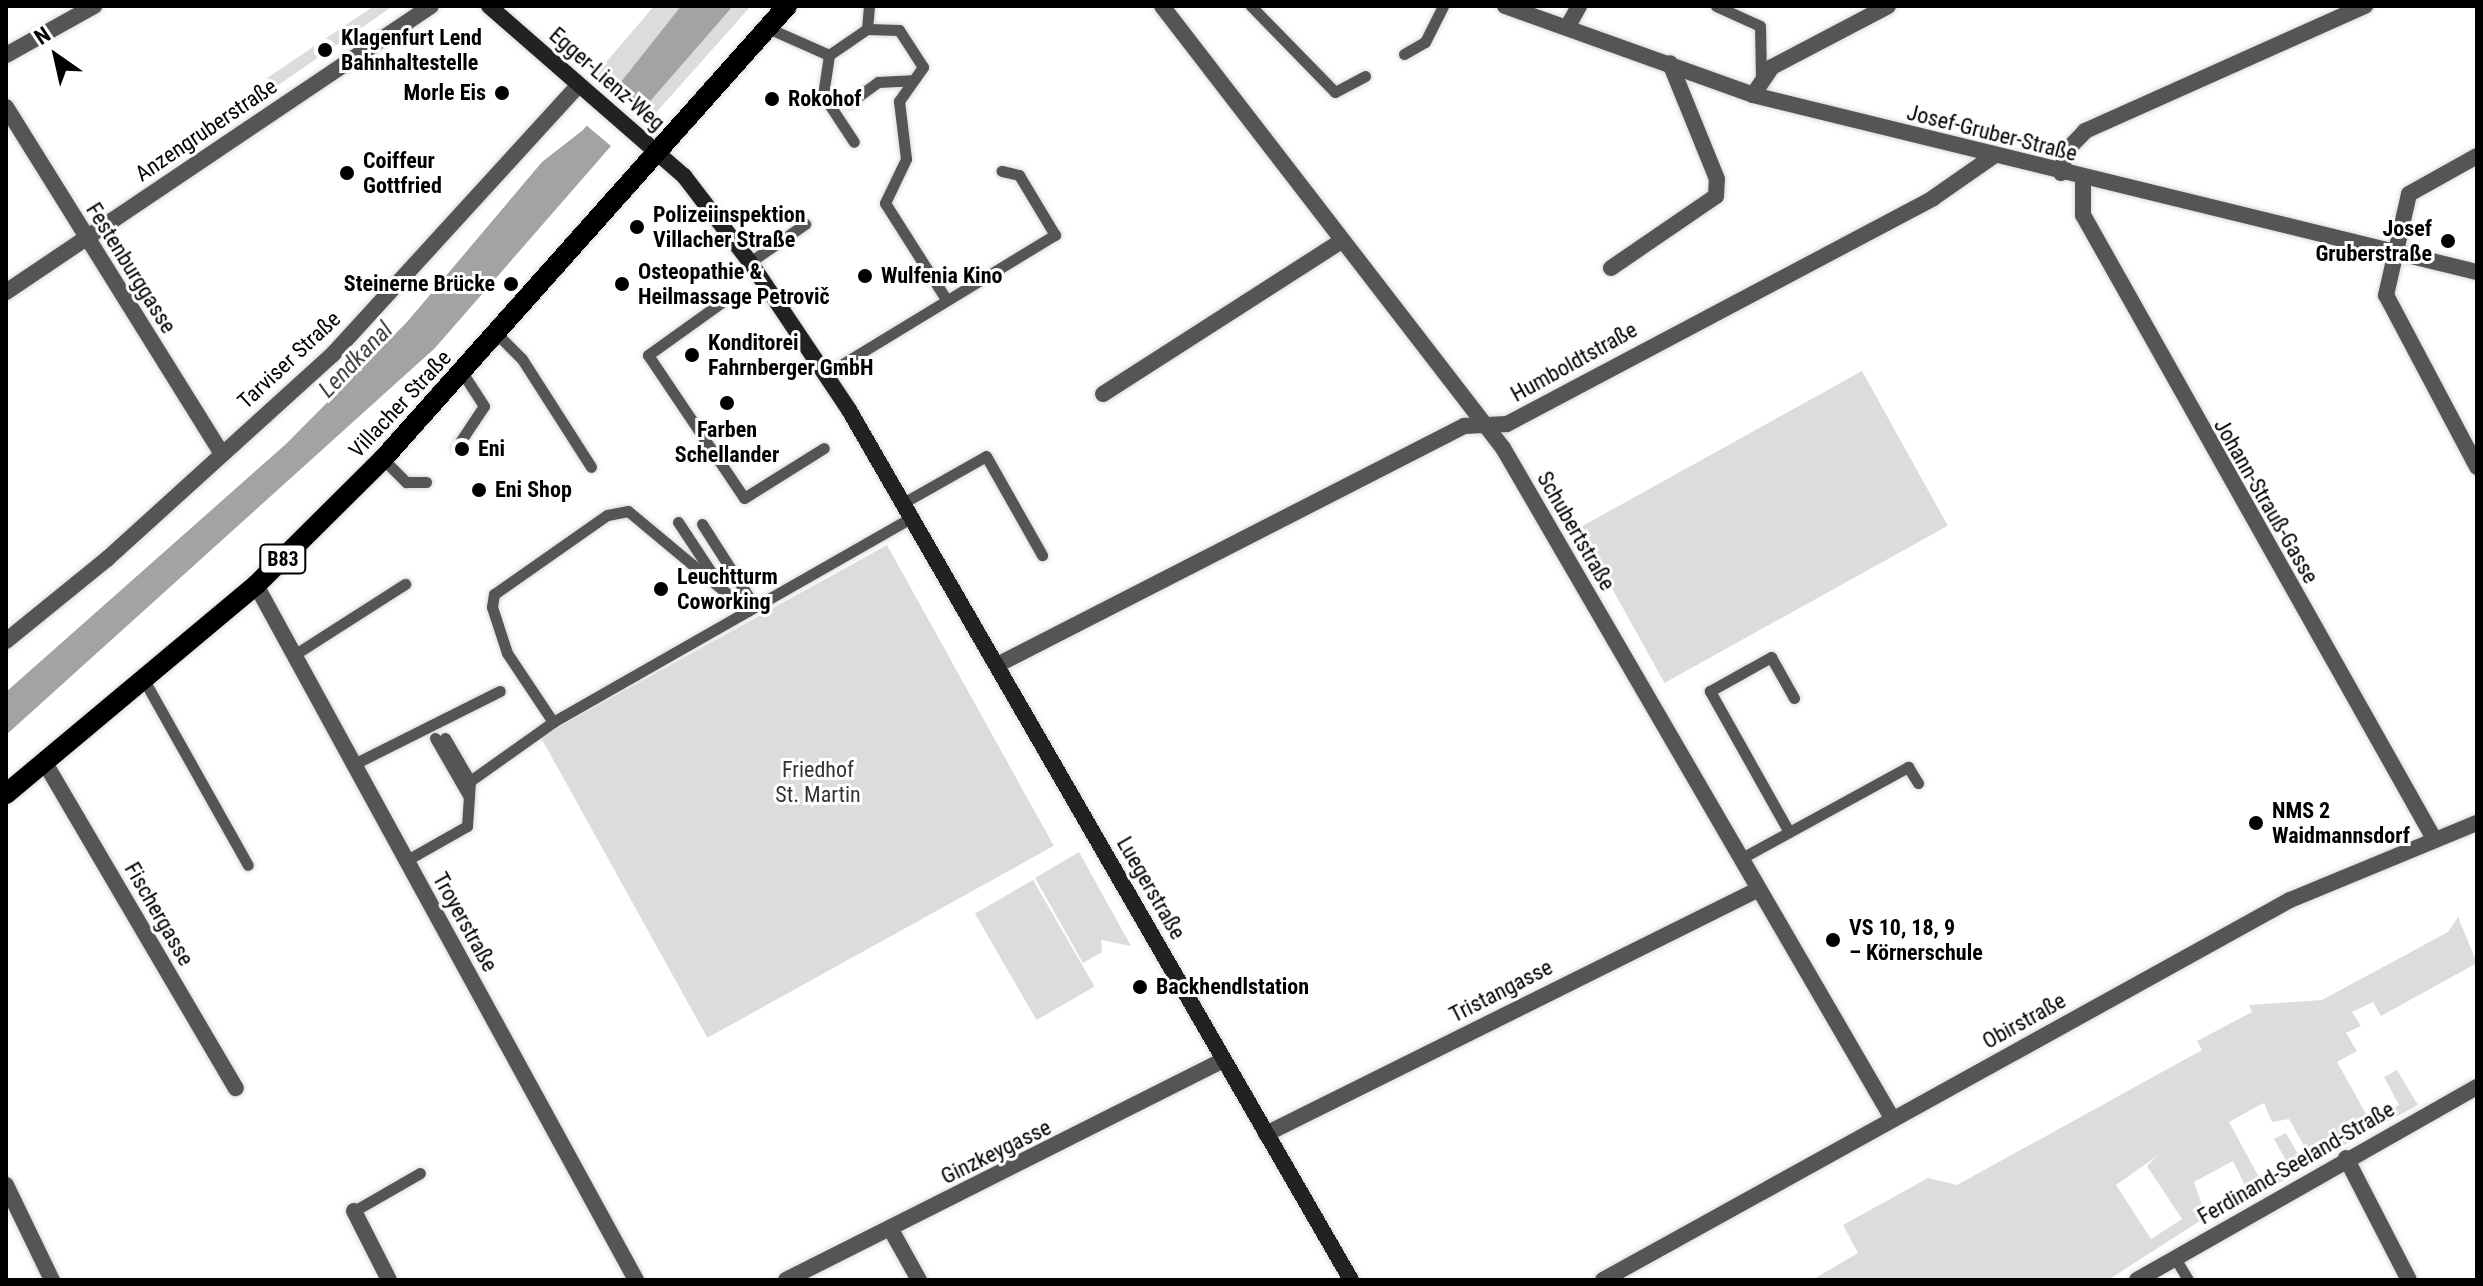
<!DOCTYPE html>
<html>
<head>
<meta charset="utf-8">
<style>
  body { margin:0 }
  #map { position:relative; width:2483px; height:1286px; overflow:hidden; background:#fff; font-family:"Roboto Condensed",sans-serif }
  div>[style] { position:absolute }
  .green>* { inset:0; background:#dcdcdc; transform-origin:0 0 }
  .water>* { inset:0; background:#a3a3a3 }
  .pier>* { inset:0; background:#fff; transform-origin:0 0 }
  .roads { filter:drop-shadow(0 0 2px #dbdbdb) drop-shadow(0 0 2px #dbdbdb) }
  .lane>* { height:11px; margin:-5.5px; padding:0 5.5px; transform-origin:5.5px; border-radius:5.5px; background:#555 }
  .street>* { height:16px; margin:-8px; padding:0 8px; transform-origin:8px; border-radius:8px; background:#555 }
  .secondary>* { height:16px; margin:-8px; padding:0 8px; transform-origin:8px; border-radius:8px; background:#222 }
  .primary>* { height:20px; margin:-10px; padding:0 10px; transform-origin:10px; border-radius:10px; background:#000 }
  .dots>* { width:22px; height:22px; translate:-50% -50%; box-sizing:border-box; border:4px solid #fff; border-radius:50% }
  span { translate:-50% -50%; white-space:nowrap; text-align:center; line-height:1.15; -webkit-text-stroke:6px #fff; paint-order:stroke }
  .shield-label span { padding:2px 6px; background:#fff; border:2px solid; border-radius:6px; -webkit-text-stroke-width:0 }
  .shield-label { font-size:20px; color:#000; font-weight:700 }
  .poi-label { font-size:22px; color:#000; font-weight:700 }
  .left { translate:0 -50%; text-align:left }
  .right { translate:-100% -50%; text-align:right }
  .street-label { font-size:22px; color:#000 }
  .park-label { font-size:22px; color:#333 }
  .water-label { font-size:24px; color:#444; font-style:italic }
  .frame { position:absolute; inset:0; border:8px solid #000; pointer-events:none }
  .north { position:absolute; left:16px; top:16px; width:80px; height:80px; -webkit-text-stroke:6px #fff; paint-order:stroke; rotate:326deg; font-size:22px; font-weight:700; line-height:32px; text-align:center; color:#000 }
  .north::after { content:''; display:block; margin:auto; width:28px; height:36px; background:#000; clip-path:polygon(50% 0,100% 100%,50% 72%,0 100%) }
</style>
</head>
<body>
<div id="map">
  <div class="green">
    <div style="clip-path:polygon(374px 6px,393px 6px,274px 88px,267px 78px)"></div>
    <div style="clip-path:polygon(654px 6px,681px 6px,615px 90px,596px 74px)"></div>
    <div style="clip-path:polygon(733px 6px,751px 6px,653px 116px,638px 110px)"></div>
    <div style="left:1862px;top:371px;width:177px;height:324px;rotate:61deg"></div>
    <div style="left:887px;top:545px;width:344px;height:396px;rotate:61deg"></div>
    <div style="clip-path:polygon(1079px 852px,1131px 946px,1101px 940px,1102px 952px,1083px 963px,1035px 878px)"></div>
    <div style="left:1033px;top:880px;width:123px;height:67px;rotate:60deg"></div>
    <div style="clip-path:polygon(evenodd,2458px 917px,2477px 963px,2381px 1016px,2373px 1002px,2352px 1012px,2361px 1026px,2346px 1033px,2357px 1051px,2337px 1062px,2370px 1121px,2399px 1105px,2384px 1077px,2397px 1070px,2418px 1105px,2313px 1162px,2289px 1119px,2272px 1122px,2264px 1103px,2256px 1107px,2229px 1122px,2261px 1181px,2289px 1166px,2274px 1139px,2286px 1133px,2306px 1168px,2251px 1198px,2233px 1161px,2194px 1182px,2206px 1217px,2108px 1280px,1812px 1280px,1858px 1253px,1843px 1225px,1928px 1178px,1957px 1185px,2202px 1050px,2197px 1041px,2252px 1012px,2249px 1005px,2322px 1000px,2448px 932px,2458px 917px,2157px 1156px,2147px 1166px,2182px 1219px,2151px 1239px,2116px 1185px,2157px 1156px)"></div>
  </div>
  <div class="water">
    <div style="clip-path:polygon(681px 6px,733px 6px,435px 348px,6px 735px,6px 692px,286px 444px,407px 322px,542px 162px,583px 130px)"></div>
  </div>
  <div class="pier">
    <div style="left:612px;top:88px;width:38px;height:45px;rotate:40deg"></div>
  </div>
  <div class="roads">
    <div class="lane">
      <div style="left:1251px;top:6px;width:120px;rotate:45.7deg"></div>
      <div style="left:1335px;top:92px;width:34px;rotate:-28deg"></div>
      <div style="left:1716px;top:6px;width:48px;rotate:24.4deg"></div>
      <div style="left:1760px;top:26px;width:53px;rotate:88.9deg"></div>
      <div style="left:768px;top:28px;width:67px;rotate:23.9deg"></div>
      <div style="left:829px;top:55px;width:46px;rotate:-34.4deg"></div>
      <div style="left:867px;top:29px;width:23px;rotate:-85deg"></div>
      <div style="left:867px;top:29px;width:32px;rotate:2deg"></div>
      <div style="left:899px;top:30px;width:44px;rotate:57deg"></div>
      <div style="left:923px;top:67px;width:42px;rotate:125.2deg"></div>
      <div style="left:899px;top:101px;width:58px;rotate:83.1deg"></div>
      <div style="left:906px;top:159px;width:49px;rotate:115.5deg"></div>
      <div style="left:885px;top:203px;width:114px;rotate:57.6deg"></div>
      <div style="left:1404px;top:54px;width:24px;rotate:-30deg"></div>
      <div style="left:1425px;top:42px;width:40px;rotate:-63.4deg"></div>
      <div style="left:829px;top:55px;width:40px;rotate:98.5deg"></div>
      <div style="left:823px;top:95px;width:56px;rotate:56.6deg"></div>
      <div style="left:849px;top:103px;width:36px;rotate:-36deg"></div>
      <div style="left:878px;top:82px;width:34px;rotate:-3deg"></div>
      <div style="left:750px;top:262px;width:67px;rotate:-34.6deg"></div>
      <div style="left:722px;top:302px;width:91px;rotate:144.4deg"></div>
      <div style="left:648px;top:355px;width:172px;rotate:56.1deg"></div>
      <div style="left:744px;top:498px;width:94px;rotate:-32deg"></div>
      <div style="left:497px;top:334px;width:35px;rotate:45deg"></div>
      <div style="left:522px;top:359px;width:128px;rotate:57.4deg"></div>
      <div style="left:826px;top:374px;width:268px;rotate:-31.3deg"></div>
      <div style="left:1055px;top:235px;width:70px;rotate:-121deg"></div>
      <div style="left:1019px;top:175px;width:18px;rotate:-167deg"></div>
      <div style="left:456px;top:448px;width:50px;rotate:-56.3deg"></div>
      <div style="left:484px;top:406px;width:40px;rotate:-122.9deg"></div>
      <div style="left:383px;top:459px;width:33px;rotate:45deg"></div>
      <div style="left:406px;top:482px;width:20px"></div>
      <div style="left:903px;top:503px;width:95px;rotate:-29.5deg"></div>
      <div style="left:986px;top:456px;width:114px;rotate:60.5deg"></div>
      <div style="left:678px;top:522px;width:74px;rotate:56.5deg"></div>
      <div style="left:702px;top:524px;width:98px;rotate:57.4deg"></div>
      <div style="left:748px;top:611px;width:156px;rotate:-140.2deg"></div>
      <div style="left:628px;top:511px;width:21px;rotate:169deg"></div>
      <div style="left:607px;top:515px;width:138px;rotate:145deg"></div>
      <div style="left:494px;top:594px;width:13px;rotate:99deg"></div>
      <div style="left:492px;top:607px;width:48px;rotate:71.9deg"></div>
      <div style="left:507px;top:653px;width:83px;rotate:56.3deg"></div>
      <div style="left:553px;top:722px;width:412px;rotate:-29.7deg"></div>
      <div style="left:294px;top:655px;width:132px;rotate:-32.6deg"></div>
      <div style="left:144px;top:680px;width:212px;rotate:60.7deg"></div>
      <div style="left:435px;top:738px;width:68px;rotate:60deg"></div>
      <div style="left:445px;top:738px;width:50px;rotate:59.8deg"></div>
      <div style="left:354px;top:764px;width:163px;rotate:-26.6deg"></div>
      <div style="left:1789px;top:832px;width:162px;rotate:-119.3deg"></div>
      <div style="left:1710px;top:691px;width:70px;rotate:-29.1deg"></div>
      <div style="left:1771px;top:657px;width:47px;rotate:60.7deg"></div>
      <div style="left:1740px;top:859px;width:192px;rotate:-28.7deg"></div>
      <div style="left:1908px;top:767px;width:19px;rotate:58deg"></div>
      <div style="left:407px;top:860px;width:69px;rotate:-29.5deg"></div>
      <div style="left:467px;top:826px;width:45px;rotate:-86.2deg"></div>
      <div style="left:470px;top:781px;width:102px;rotate:-35.4deg"></div>
      <div style="left:354px;top:1211px;width:76px;rotate:-29.9deg"></div>
      <div style="left:2175px;top:1258px;width:26px;rotate:59deg"></div>
    </div>
    <div class="street">
      <div style="left:1162px;top:6px;width:558px;rotate:52.35deg"></div>
      <div style="left:1503px;top:448px;width:775px;rotate:59.86deg"></div>
      <div style="left:1505px;top:6px;width:263px;rotate:19.7deg"></div>
      <div style="left:1753px;top:95px;width:745px;rotate:13.74deg"></div>
      <div style="left:1568px;top:26px;width:23px;rotate:-61deg"></div>
      <div style="left:6px;top:55px;width:101px;rotate:-29.1deg"></div>
      <div style="left:1753px;top:95px;width:34px;rotate:-56deg"></div>
      <div style="left:1772px;top:67px;width:131px;rotate:-27.7deg"></div>
      <div style="left:6px;top:107px;width:407px;rotate:58.1deg"></div>
      <div style="left:2477px;top:156px;width:78px;rotate:150.8deg"></div>
      <div style="left:2409px;top:194px;width:104px;rotate:102.8deg"></div>
      <div style="left:2386px;top:295px;width:195px;rotate:62.1deg"></div>
      <div style="left:2061px;top:173px;width:23px;rotate:-77deg"></div>
      <div style="left:2066px;top:151px;width:28px;rotate:-46deg"></div>
      <div style="left:2085px;top:131px;width:307px;rotate:-24.1deg"></div>
      <div style="left:2083px;top:179px;width:36px;rotate:90deg"></div>
      <div style="left:2083px;top:215px;width:714px;rotate:60.63deg"></div>
      <div style="left:1611px;top:268px;width:127px;rotate:-34.4deg"></div>
      <div style="left:1716px;top:196px;width:17px;rotate:-87deg"></div>
      <div style="left:1717px;top:179px;width:125px;rotate:-112.1deg"></div>
      <div style="left:6px;top:292px;width:512px;rotate:-33.94deg"></div>
      <div style="left:1103px;top:394px;width:282px;rotate:-32.7deg"></div>
      <div style="left:256px;top:585px;width:792px;rotate:61.33deg"></div>
      <div style="left:6px;top:641px;width:130px;rotate:-39.1deg"></div>
      <div style="left:107px;top:559px;width:305px;rotate:-42.2deg"></div>
      <div style="left:333px;top:354px;width:363px;rotate:-47.6deg"></div>
      <div style="left:997px;top:665px;width:525px;rotate:-27.1deg"></div>
      <div style="left:1464px;top:426px;width:43px;rotate:-2.7deg"></div>
      <div style="left:1507px;top:424px;width:482px;rotate:-27.9deg"></div>
      <div style="left:1933px;top:198px;width:72px;rotate:-34.8deg"></div>
      <div style="left:45px;top:763px;width:377px;rotate:59.6deg"></div>
      <div style="left:1266px;top:1134px;width:548px;rotate:-26.42deg"></div>
      <div style="left:2346px;top:1158px;width:137px;rotate:62.7deg"></div>
      <div style="left:6px;top:1185px;width:106px;rotate:64.2deg"></div>
      <div style="left:354px;top:1211px;width:77px;rotate:63.1deg"></div>
      <div style="left:890px;top:1228px;width:60px;rotate:60.9deg"></div>
      <div style="left:786px;top:1280px;width:490px;rotate:-26.7deg"></div>
      <div style="left:1603px;top:1280px;width:785px;rotate:-28.95deg"></div>
      <div style="left:2290px;top:900px;width:202px;rotate:-22.4deg"></div>
      <div style="left:2137px;top:1280px;width:391px;rotate:-29.6deg"></div>
    </div>
    <div class="secondary">
      <div style="left:489px;top:6px;width:259px;rotate:41.1deg"></div>
      <div style="left:684px;top:176px;width:108px;rotate:52.5deg"></div>
      <div style="left:750px;top:262px;width:178px;rotate:56.2deg"></div>
      <div style="left:849px;top:410px;width:1004px;rotate:60.01deg"></div>
    </div>
    <div class="primary">
      <div style="left:6px;top:794px;width:326px;rotate:-39.9deg"></div>
      <div style="left:256px;top:585px;width:179px;rotate:-44.8deg"></div>
      <div style="left:383px;top:459px;width:607px;rotate:-48.27deg"></div>
    </div>
  </div>
  <div class="dots">
    <div style="left:325px;top:50px;background:#000"></div>
    <div style="left:502px;top:93px;background:#000"></div>
    <div style="left:772px;top:99px;background:#000"></div>
    <div style="left:347px;top:173px;background:#000"></div>
    <div style="left:637px;top:227px;background:#000"></div>
    <div style="left:2448px;top:241px;background:#000"></div>
    <div style="left:865px;top:276px;background:#000"></div>
    <div style="left:511px;top:284px;background:#000"></div>
    <div style="left:622px;top:284px;background:#000"></div>
    <div style="left:692px;top:355px;background:#000"></div>
    <div style="left:727px;top:403px;background:#000"></div>
    <div style="left:462px;top:449px;background:#000"></div>
    <div style="left:479px;top:490px;background:#000"></div>
    <div style="left:661px;top:589px;background:#000"></div>
    <div style="left:2256px;top:823px;background:#000"></div>
    <div style="left:1833px;top:940px;background:#000"></div>
    <div style="left:1140px;top:987px;background:#000"></div>
  </div>
  <div class="shield-label">
    <span style="left:283px;top:559px">B83</span>
  </div>
  <div class="poi-label">
    <span class="left" style="left:341px;top:50px">Klagenfurt Lend<br>Bahnhaltestelle</span>
    <span class="right" style="left:486px;top:93px">Morle Eis</span>
    <span class="left" style="left:788px;top:99px">Rokohof</span>
    <span class="left" style="left:363px;top:173px">Coiffeur<br>Gottfried</span>
    <span class="left" style="left:653px;top:227px">Polizeiinspektion<br>Villacher Straße</span>
    <span class="right" style="left:2432px;top:241px">Josef<br>Gruberstraße</span>
    <span class="left" style="left:638px;top:284px">Osteopathie &amp;<br>Heilmassage Petrovič</span>
    <span class="left" style="left:881px;top:276px">Wulfenia Kino</span>
    <span class="right" style="left:495px;top:284px">Steinerne Brücke</span>
    <span class="left" style="left:708px;top:355px">Konditorei<br>Fahrnberger GmbH</span>
    <span style="left:727px;top:442px">Farben<br>Schellander</span>
    <span class="left" style="left:478px;top:449px">Eni</span>
    <span class="left" style="left:495px;top:490px">Eni Shop</span>
    <span class="left" style="left:677px;top:589px">Leuchtturm<br>Coworking</span>
    <span class="left" style="left:2272px;top:823px">NMS 2<br>Waidmannsdorf</span>
    <span class="left" style="left:1849px;top:940px">VS 10, 18, 9<br>– Körnerschule</span>
    <span class="left" style="left:1156px;top:987px">Backhendlstation</span>
  </div>
  <div class="street-label">
    <span style="left:607px;top:79px;rotate:41deg">Egger-Lienz-Weg</span>
    <span style="left:206px;top:130px;rotate:-34deg">Anzengruberstraße</span>
    <span style="left:1992px;top:133px;rotate:14deg">Josef-Gruber-Straße</span>
    <span style="left:131px;top:268px;rotate:58deg">Festenburggasse</span>
    <span style="left:289px;top:360px;rotate:-43deg">Tarviser Straße</span>
    <span style="left:1574px;top:362px;rotate:-29deg">Humboldtstraße</span>
    <span style="left:400px;top:404px;rotate:-47deg">Villacher Straße</span>
    <span style="left:2266px;top:501px;rotate:60deg">Johann-Strauß-Gasse</span>
    <span style="left:1576px;top:531px;rotate:60deg">Schubertstraße</span>
    <span style="left:1151px;top:888px;rotate:60deg">Luegerstraße</span>
    <span style="left:159px;top:914px;rotate:60deg">Fischergasse</span>
    <span style="left:465px;top:922px;rotate:61deg">Troyerstraße</span>
    <span style="left:1501px;top:991px;rotate:-27deg">Tristangasse</span>
    <span style="left:2024px;top:1021px;rotate:-29deg">Obirstraße</span>
    <span style="left:996px;top:1152px;rotate:-26deg">Ginzkeygasse</span>
    <span style="left:2296px;top:1163px;rotate:-30deg">Ferdinand-Seeland-Straße</span>
  </div>
  <div class="park-label">
    <span style="left:818px;top:782px">Friedhof<br>St. Martin</span>
  </div>
  <div class="water-label">
    <span style="left:356px;top:360px;rotate:-46deg">Lendkanal</span>
  </div>
  <div class="frame"></div>
  <div class="north">N</div>
</div>
</body>
</html>
